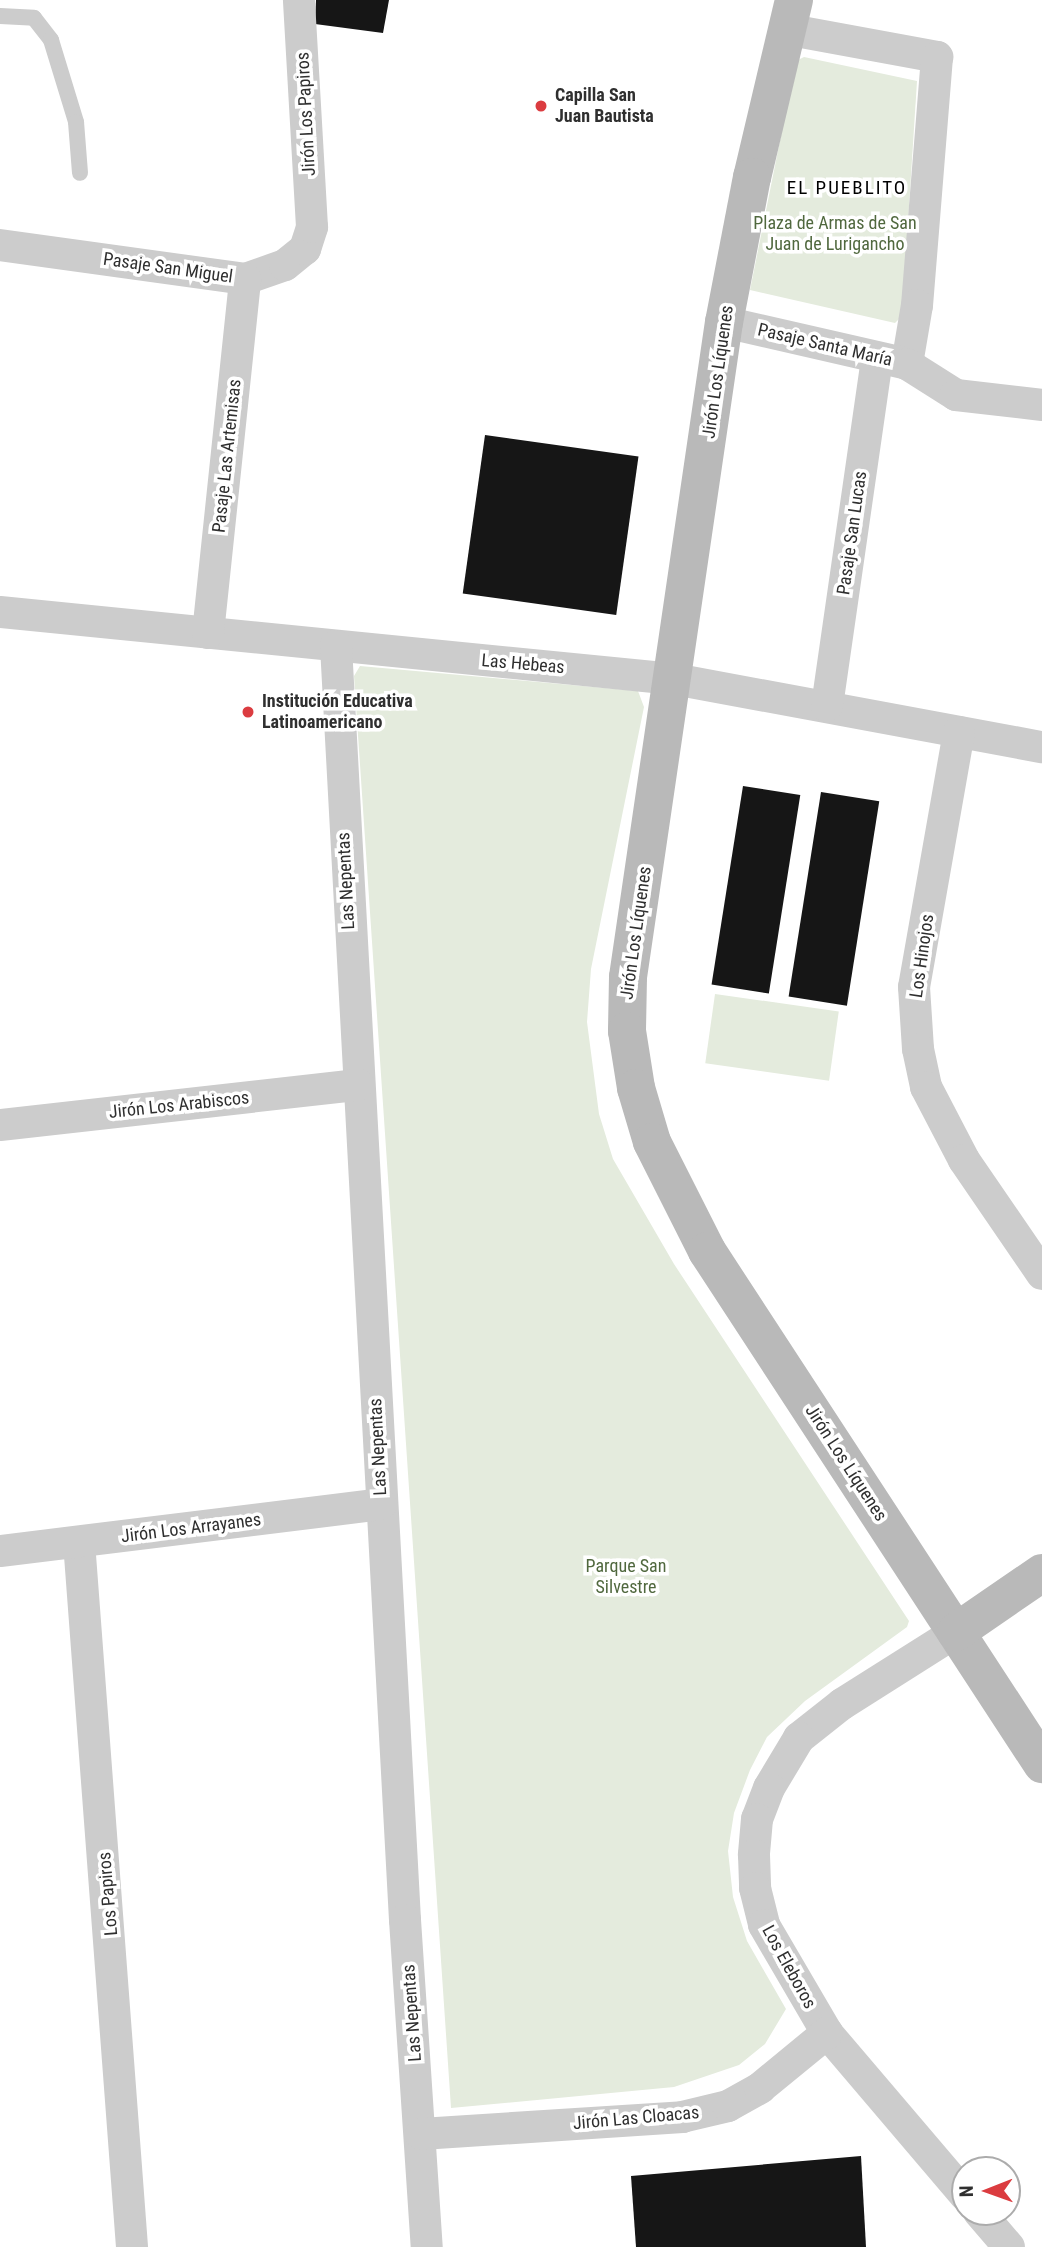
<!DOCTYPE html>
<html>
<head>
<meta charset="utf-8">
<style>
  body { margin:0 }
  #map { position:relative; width:1042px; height:2247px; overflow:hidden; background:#fff; font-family:"Roboto Condensed",sans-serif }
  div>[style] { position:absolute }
  .green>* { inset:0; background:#e4ebdd; transform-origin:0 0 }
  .building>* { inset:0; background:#161616; transform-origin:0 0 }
  .lane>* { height:16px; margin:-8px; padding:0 8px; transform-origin:8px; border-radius:8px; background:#ccc }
  .street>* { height:32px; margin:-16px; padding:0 16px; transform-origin:16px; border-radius:16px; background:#ccc }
  .secondary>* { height:38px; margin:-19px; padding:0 19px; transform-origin:19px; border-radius:19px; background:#b9b9b9 }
  .dots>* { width:19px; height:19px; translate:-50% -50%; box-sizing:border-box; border:4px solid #fff; border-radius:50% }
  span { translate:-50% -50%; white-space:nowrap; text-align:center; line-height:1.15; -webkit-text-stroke:7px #fff; paint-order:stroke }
  .poi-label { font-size:18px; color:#2f2f2f; font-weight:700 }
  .left { translate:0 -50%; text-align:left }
  .street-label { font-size:18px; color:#2f2f2f }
  .park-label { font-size:18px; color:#50683e }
  .neighbourhood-label { font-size:19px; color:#000; letter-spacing:2px }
  .north { position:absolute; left:951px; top:2156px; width:70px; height:70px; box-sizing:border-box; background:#fff; border:2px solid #acacac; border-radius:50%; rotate:269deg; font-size:19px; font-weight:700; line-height:28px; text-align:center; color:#2f2f2f }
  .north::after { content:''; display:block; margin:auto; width:24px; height:32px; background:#db3c40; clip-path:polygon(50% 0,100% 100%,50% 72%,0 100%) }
</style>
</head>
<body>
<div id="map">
  <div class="green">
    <div style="clip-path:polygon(804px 57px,917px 81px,902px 316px,895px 323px,750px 290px,796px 61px)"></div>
    <div style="clip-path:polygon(360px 666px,638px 691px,644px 707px,591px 969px,587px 1022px,599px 1114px,613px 1159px,674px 1264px,909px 1621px,907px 1627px,805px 1701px,767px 1737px,750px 1770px,734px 1813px,728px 1851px,733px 1897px,747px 1941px,786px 2009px,765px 2044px,739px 2065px,674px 2087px,451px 2108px,354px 676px)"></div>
    <div style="left:715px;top:994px;width:125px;height:70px;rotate:8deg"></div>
  </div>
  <div class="building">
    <div style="clip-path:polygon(316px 0,389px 0,383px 33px,315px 24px)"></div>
    <div style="left:485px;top:435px;width:155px;height:160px;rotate:8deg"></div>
    <div style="left:743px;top:786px;width:58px;height:201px;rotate:9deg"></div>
    <div style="left:821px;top:792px;width:59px;height:207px;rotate:9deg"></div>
    <div style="clip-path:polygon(861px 2156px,866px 2247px,636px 2247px,631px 2176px)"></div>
  </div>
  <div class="lane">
    <div style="left:0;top:16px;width:34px;rotate:3deg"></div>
    <div style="left:34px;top:18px;width:28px;rotate:52deg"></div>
    <div style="left:51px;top:40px;width:86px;rotate:73deg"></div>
    <div style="left:76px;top:122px;width:51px;rotate:85.5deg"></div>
  </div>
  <div class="street">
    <div style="left:785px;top:29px;width:155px;rotate:10.4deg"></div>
    <div style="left:937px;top:57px;width:249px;rotate:94.6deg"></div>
    <div style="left:917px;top:305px;width:60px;rotate:99.6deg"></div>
    <div style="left:0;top:245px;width:247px;rotate:7.9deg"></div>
    <div style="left:245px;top:279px;width:42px;rotate:-19.3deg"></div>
    <div style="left:285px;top:265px;width:26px;rotate:-39deg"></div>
    <div style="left:305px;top:249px;width:23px;rotate:-72deg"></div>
    <div style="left:312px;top:227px;width:227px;rotate:-93.3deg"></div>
    <div style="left:724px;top:322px;width:188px;rotate:12.9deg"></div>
    <div style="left:907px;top:364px;width:58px;rotate:32.3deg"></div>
    <div style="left:956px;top:395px;width:87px;rotate:6.6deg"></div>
    <div style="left:0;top:612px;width:677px;rotate:5.68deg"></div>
    <div style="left:674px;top:679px;width:374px;rotate:10.5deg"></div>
    <div style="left:208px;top:633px;width:356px;rotate:-84deg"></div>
    <div style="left:336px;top:646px;width:1276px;rotate:86.9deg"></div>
    <div style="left:405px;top:1920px;width:328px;rotate:86.2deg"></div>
    <div style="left:827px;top:706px;width:351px;rotate:-81.8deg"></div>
    <div style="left:959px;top:732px;width:259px;rotate:100deg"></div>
    <div style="left:914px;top:987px;width:62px;rotate:86.3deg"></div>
    <div style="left:918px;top:1049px;width:39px;rotate:78deg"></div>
    <div style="left:926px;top:1087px;width:82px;rotate:62.5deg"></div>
    <div style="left:964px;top:1160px;width:138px;rotate:55.6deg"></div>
    <div style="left:0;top:1125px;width:360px;rotate:-6.4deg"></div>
    <div style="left:79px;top:1542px;width:707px;rotate:85.7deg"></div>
    <div style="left:0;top:1551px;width:384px;rotate:-7deg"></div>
    <div style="left:956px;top:1632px;width:135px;rotate:147.7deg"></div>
    <div style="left:842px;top:1704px;width:55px;rotate:141.7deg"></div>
    <div style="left:799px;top:1738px;width:58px;rotate:121deg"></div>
    <div style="left:769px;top:1788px;width:33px;rotate:111deg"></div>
    <div style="left:757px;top:1819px;width:36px;rotate:95deg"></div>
    <div style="left:754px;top:1855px;width:33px;rotate:88deg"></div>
    <div style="left:755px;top:1888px;width:38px;rotate:76deg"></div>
    <div style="left:764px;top:1925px;width:125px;rotate:59.7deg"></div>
    <div style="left:827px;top:2033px;width:213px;rotate:49.6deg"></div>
    <div style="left:421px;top:2134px;width:262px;rotate:-3.7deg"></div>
    <div style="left:682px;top:2117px;width:47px;rotate:-13.4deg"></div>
    <div style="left:728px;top:2106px;width:37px;rotate:-29deg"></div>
    <div style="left:760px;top:2088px;width:87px;rotate:-39.4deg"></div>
    <div style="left:979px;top:2212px;width:46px;rotate:49.4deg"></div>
  </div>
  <div class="secondary">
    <div style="left:794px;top:0;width:182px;rotate:103.3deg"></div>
    <div style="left:752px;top:177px;width:148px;rotate:100.9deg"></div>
    <div style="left:724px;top:322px;width:662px;rotate:98.34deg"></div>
    <div style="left:628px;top:977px;width:54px;rotate:91.1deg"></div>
    <div style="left:627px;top:1031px;width:58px;rotate:81deg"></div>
    <div style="left:636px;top:1088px;width:56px;rotate:73.5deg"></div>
    <div style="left:652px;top:1142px;width:122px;rotate:63.2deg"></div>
    <div style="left:707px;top:1251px;width:613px;rotate:56.85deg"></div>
    <div style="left:956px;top:1632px;width:104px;rotate:-34.5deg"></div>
  </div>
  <div class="dots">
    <div style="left:541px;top:106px;background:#db3c40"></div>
    <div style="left:248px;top:712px;background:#db3c40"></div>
  </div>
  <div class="poi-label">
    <span class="left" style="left:555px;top:106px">Capilla San<br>Juan Bautista</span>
    <span class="left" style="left:262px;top:712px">Institución Educativa<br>Latinoamericano</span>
  </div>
  <div class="street-label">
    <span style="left:306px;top:114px;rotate:-93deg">Jirón Los Papiros</span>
    <span style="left:168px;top:268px;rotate:8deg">Pasaje San Miguel</span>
    <span style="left:825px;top:345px;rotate:13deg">Pasaje Santa María</span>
    <span style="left:718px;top:372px;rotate:-82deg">Jirón Los Líquenes</span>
    <span style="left:227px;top:456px;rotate:-84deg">Pasaje Las Artemisas</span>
    <span style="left:852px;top:533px;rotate:-82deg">Pasaje San Lucas</span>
    <span style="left:523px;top:664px;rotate:5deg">Las Hebeas</span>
    <span style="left:346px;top:881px;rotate:-93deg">Las Nepentas</span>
    <span style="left:636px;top:933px;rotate:-82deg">Jirón Los Líquenes</span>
    <span style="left:922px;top:956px;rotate:-82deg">Los Hinojos</span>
    <span style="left:179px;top:1105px;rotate:-6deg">Jirón Los Arabiscos</span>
    <span style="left:378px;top:1447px;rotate:-93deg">Las Nepentas</span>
    <span style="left:846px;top:1463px;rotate:57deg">Jirón Los Líquenes</span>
    <span style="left:191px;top:1528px;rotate:-7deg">Jirón Los Arrayanes</span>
    <span style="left:108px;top:1894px;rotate:-95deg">Los Papiros</span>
    <span style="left:789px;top:1967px;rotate:61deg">Los Eleboros</span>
    <span style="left:412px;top:2013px;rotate:-94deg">Las Nepentas</span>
    <span style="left:636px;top:2118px;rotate:-5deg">Jirón Las Cloacas</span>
  </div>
  <div class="park-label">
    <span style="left:835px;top:234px">Plaza de Armas de San<br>Juan de Lurigancho</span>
    <span style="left:626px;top:1577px">Parque San<br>Silvestre</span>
  </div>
  <div class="neighbourhood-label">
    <span style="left:847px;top:188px">EL PUEBLITO</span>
  </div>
  <div class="north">N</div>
</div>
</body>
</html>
